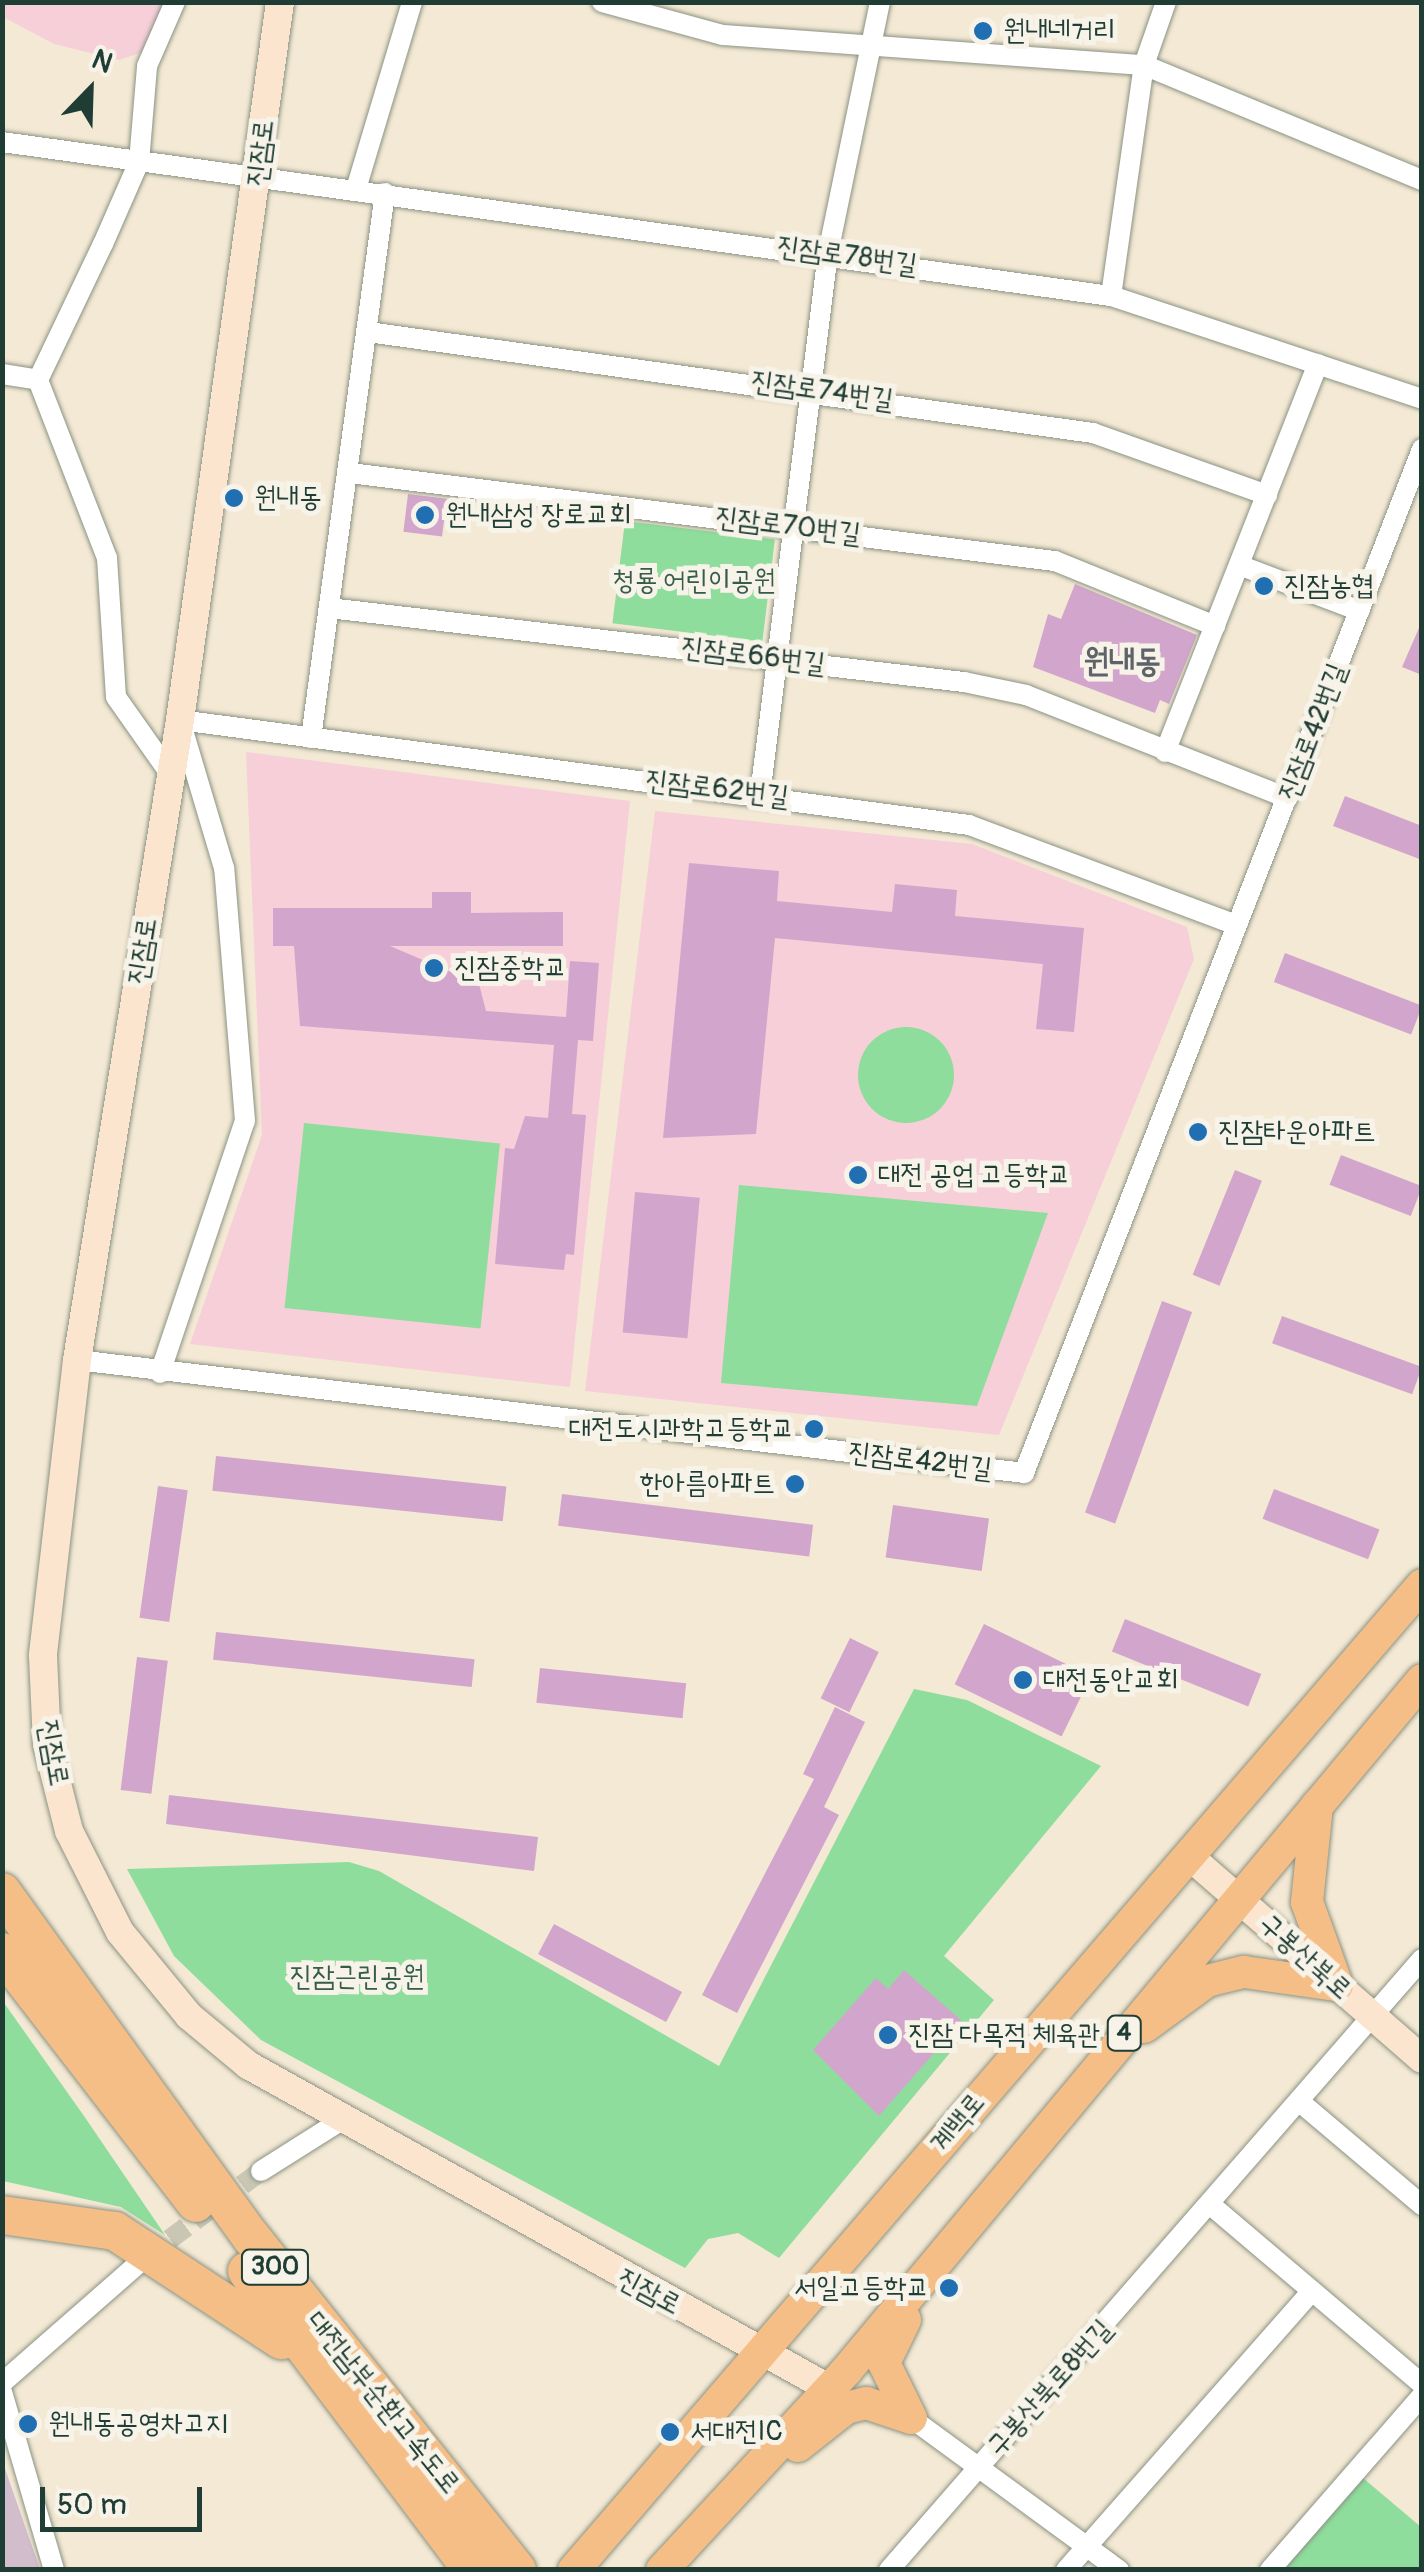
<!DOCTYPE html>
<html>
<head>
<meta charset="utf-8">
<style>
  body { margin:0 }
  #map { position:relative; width:1424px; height:2572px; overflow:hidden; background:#f4e9d4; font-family:Pangolin,"Poor Story",sans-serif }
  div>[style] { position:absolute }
  .built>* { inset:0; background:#f6cfd9 }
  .industrial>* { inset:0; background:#d1bdcb }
  .green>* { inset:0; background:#8edd9c; transform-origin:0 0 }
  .round { border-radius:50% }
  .building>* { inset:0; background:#d2a6cc; transform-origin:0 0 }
  .street-tunnel>* { height:20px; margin-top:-10px; transform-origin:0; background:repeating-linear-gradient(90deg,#c9c7b4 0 20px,transparent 0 30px) }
  .roads { filter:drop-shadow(0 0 2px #8a9384) drop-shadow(0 0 2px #8a9384) }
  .street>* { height:20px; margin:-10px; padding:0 10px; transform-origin:10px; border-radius:10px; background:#fff }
  .secondary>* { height:28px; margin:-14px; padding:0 14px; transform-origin:14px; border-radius:14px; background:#fbe5cf }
  .primary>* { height:32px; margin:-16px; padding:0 16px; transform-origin:16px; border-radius:16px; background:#f6be87 }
  .highway>* { height:38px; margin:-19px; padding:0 19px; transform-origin:19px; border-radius:19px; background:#f6be87 }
  .dots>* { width:28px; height:28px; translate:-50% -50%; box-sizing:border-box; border:5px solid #f7f3e8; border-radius:50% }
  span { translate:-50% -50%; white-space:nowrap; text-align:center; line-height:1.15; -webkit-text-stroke:10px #f7f3e8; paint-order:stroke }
  .shield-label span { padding:2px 8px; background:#f7f3e8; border:2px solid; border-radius:8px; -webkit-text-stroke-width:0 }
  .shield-label { font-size:25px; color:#1f3d34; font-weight:700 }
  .poi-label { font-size:28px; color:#1f3d34 }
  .left { translate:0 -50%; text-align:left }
  .right { translate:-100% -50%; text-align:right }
  .street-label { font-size:28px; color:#1f3d34 }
  .park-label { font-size:28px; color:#355d49 }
  .quarter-label { font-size:32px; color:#5e6269; font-weight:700 }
  .frame { position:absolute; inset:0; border:5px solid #1f3d34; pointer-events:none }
  .north { position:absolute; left:40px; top:40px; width:100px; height:100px; -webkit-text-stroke:8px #f7f3e8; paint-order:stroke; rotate:23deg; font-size:28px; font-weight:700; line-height:40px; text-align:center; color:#1f3d34 }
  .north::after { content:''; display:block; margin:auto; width:35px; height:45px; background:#1f3d34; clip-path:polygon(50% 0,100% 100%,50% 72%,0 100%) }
  .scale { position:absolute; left:40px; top:2487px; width:162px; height:45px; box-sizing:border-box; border:5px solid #1f3d34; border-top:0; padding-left:12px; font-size:30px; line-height:35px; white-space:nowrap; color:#1f3d34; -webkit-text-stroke:8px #f7f3e8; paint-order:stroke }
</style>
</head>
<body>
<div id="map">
  <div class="built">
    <div style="clip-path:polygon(2px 3px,166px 3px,146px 51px,119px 60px,54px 44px,3px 17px)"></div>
    <div style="clip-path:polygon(246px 752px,630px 801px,570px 1387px,190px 1344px,262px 1135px)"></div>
    <div style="clip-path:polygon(655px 811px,972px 844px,1187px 927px,1194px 959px,999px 1435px,585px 1391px)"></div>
  </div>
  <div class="industrial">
    <div style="clip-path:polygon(2px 2463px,3px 2463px,40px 2569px,3px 2569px)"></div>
  </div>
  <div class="green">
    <div style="left:625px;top:521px;width:151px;height:103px;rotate:7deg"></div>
    <div class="round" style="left:858px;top:1027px;width:96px;height:96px"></div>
    <div style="left:304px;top:1123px;width:197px;height:186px;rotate:6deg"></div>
    <div style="clip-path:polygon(739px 1185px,1048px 1213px,977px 1406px,721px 1383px)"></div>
    <div style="clip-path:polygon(914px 1689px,967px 1700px,1101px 1766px,944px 1956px,994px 2000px,779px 2258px,738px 2233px,708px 2239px,685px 2268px,261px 2040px,174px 1956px,127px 1869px,349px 1862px,379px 1871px,719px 2066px)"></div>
    <div style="clip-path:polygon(2px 2000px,84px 2116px,165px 2235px,121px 2207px,3px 2181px)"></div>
    <div style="clip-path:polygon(1363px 2478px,1421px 2527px,1421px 2569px,1283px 2570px)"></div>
  </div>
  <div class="building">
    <div style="left:408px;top:494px;width:39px;height:38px;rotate:7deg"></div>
    <div style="clip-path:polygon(1075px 584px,1197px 635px,1169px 704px,1160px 700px,1155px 713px,1033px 667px,1048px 614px,1061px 619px)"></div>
    <div style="clip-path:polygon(1422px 621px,1422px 675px,1402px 667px)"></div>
    <div style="clip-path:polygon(1345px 796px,1422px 826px,1422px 860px,1333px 826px)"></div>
    <div style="clip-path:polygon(689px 863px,779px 871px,777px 901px,892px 912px,895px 884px,957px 890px,955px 916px,1084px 928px,1074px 1032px,1036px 1029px,1043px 964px,775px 938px,756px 1134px,663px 1138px)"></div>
    <div style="clip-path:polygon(432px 892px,471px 892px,471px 913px,563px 912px,563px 946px,390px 946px,479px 984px,486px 1011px,566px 1017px,570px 961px,599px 963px,593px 1041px,578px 1040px,572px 1114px,586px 1115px,574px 1255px,566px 1254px,564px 1270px,495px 1264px,505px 1148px,514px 1149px,525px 1116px,548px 1118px,554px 1045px,300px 1026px,294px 946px,273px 946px,273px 908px,432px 908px)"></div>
    <div style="left:1285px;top:953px;width:147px;height:31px;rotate:21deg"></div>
    <div style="left:1341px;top:1155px;width:87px;height:32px;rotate:21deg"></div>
    <div style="left:1235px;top:1170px;width:29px;height:113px;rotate:22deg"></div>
    <div style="left:635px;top:1192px;width:65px;height:141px;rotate:5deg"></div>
    <div style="left:1162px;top:1301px;width:32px;height:225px;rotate:20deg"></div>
    <div style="left:1282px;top:1316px;width:149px;height:29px;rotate:20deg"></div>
    <div style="left:216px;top:1456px;width:292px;height:35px;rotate:6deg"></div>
    <div style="left:158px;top:1486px;width:30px;height:133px;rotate:8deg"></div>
    <div style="left:1274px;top:1489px;width:113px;height:32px;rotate:21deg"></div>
    <div style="left:562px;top:1494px;width:253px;height:32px;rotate:7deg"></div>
    <div style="left:893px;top:1505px;width:97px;height:53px;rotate:8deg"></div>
    <div style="left:1125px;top:1619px;width:147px;height:35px;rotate:22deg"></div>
    <div style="left:984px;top:1624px;width:119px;height:67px;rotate:26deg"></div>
    <div style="left:216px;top:1632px;width:260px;height:28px;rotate:6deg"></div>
    <div style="left:850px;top:1638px;width:32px;height:67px;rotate:26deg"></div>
    <div style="left:137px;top:1657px;width:31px;height:134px;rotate:7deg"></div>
    <div style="left:540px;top:1668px;width:147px;height:35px;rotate:6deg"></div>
    <div style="clip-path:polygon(835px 1707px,865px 1722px,824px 1807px,839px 1815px,737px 2013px,702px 1995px,814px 1779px,803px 1774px)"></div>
    <div style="clip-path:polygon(169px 1795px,538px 1837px,534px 1871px,166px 1824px)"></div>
    <div style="left:554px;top:1924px;width:145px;height:34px;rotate:28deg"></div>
    <div style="clip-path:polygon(904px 1970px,962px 2021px,879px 2116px,813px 2050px,876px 1978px,888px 1989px)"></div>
  </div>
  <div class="street-tunnel">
    <div style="left:146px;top:2257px;width:144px;rotate:-36.8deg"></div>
  </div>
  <div class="roads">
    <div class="street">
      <div style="left:602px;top:2px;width:125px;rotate:15.3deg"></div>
      <div style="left:723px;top:35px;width:422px;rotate:4.1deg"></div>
      <div style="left:1144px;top:65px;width:301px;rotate:22.5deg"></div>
      <div style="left:2px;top:142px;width:1120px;rotate:7.91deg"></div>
      <div style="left:1111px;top:296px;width:328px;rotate:18.3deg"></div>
      <div style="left:356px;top:189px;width:195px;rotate:-73.3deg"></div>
      <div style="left:1111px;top:296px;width:233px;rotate:-81.9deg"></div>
      <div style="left:1144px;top:65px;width:67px;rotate:-70.8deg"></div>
      <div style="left:368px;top:332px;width:732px;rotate:7.93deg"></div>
      <div style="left:1093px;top:433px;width:185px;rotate:19.6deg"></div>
      <div style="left:2px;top:374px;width:36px;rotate:9deg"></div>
      <div style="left:38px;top:380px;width:151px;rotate:-64.5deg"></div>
      <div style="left:103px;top:244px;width:90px;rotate:-66.3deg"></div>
      <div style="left:139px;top:162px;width:96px;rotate:-85.2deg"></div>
      <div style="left:147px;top:66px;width:70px;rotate:-66.4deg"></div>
      <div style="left:38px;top:380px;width:191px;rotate:68.8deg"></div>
      <div style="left:107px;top:558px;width:139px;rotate:86.3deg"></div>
      <div style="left:116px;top:697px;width:95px;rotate:54.8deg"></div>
      <div style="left:350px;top:473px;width:710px;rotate:7.12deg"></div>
      <div style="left:1055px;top:561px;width:173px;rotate:22.1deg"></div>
      <div style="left:1239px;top:565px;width:129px;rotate:20.8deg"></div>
      <div style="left:329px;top:608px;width:639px;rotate:6.65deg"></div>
      <div style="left:964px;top:682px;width:63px;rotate:11.8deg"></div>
      <div style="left:1026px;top:695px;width:281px;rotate:21.5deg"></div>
      <div style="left:311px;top:738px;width:550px;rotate:-82.27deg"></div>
      <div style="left:1165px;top:752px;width:417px;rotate:-68.5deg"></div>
      <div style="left:760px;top:795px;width:546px;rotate:-82.85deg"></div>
      <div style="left:828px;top:253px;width:256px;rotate:-78.3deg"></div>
      <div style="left:77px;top:1360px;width:954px;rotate:6.8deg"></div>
      <div style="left:1024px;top:1473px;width:1099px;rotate:-68.76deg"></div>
      <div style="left:160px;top:1373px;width:266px;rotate:-71.4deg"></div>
      <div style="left:245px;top:1121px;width:254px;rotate:-94.7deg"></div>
      <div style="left:224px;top:868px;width:154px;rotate:-106.6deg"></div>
      <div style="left:180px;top:720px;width:796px;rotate:7.58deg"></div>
      <div style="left:969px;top:825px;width:285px;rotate:20.5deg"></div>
      <div style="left:1300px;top:2102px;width:160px;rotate:40.2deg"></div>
      <div style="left:261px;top:2171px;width:93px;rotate:-32.3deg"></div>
      <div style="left:1212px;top:2206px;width:275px;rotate:40.3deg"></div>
      <div style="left:2px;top:2383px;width:182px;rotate:-41.2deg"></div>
      <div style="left:2px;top:2392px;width:185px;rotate:73.7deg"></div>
      <div style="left:911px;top:2418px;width:258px;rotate:36.2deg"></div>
      <div style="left:889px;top:2570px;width:811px;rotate:-48.9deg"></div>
      <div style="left:1066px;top:2570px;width:372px;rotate:-48.6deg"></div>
      <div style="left:1270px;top:2570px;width:231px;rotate:-48.9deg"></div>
    </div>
    <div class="secondary">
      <div style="left:280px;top:2px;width:725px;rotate:97.93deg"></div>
      <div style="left:180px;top:720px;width:648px;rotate:99.14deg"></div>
      <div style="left:77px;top:1360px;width:298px;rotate:96.6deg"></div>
      <div style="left:43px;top:1656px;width:88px;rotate:87.4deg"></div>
      <div style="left:47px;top:1744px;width:90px;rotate:75.8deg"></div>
      <div style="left:69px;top:1831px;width:113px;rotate:63.2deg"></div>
      <div style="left:120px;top:1932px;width:109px;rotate:50.6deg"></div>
      <div style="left:189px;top:2016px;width:77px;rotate:39.7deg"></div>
      <div style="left:248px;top:2065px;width:666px;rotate:29.1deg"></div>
      <div style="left:1188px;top:1855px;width:310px;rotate:41.1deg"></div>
    </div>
    <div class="primary">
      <div style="left:1144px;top:2027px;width:78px;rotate:-36.1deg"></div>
      <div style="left:1207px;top:1981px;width:38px;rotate:-14deg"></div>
      <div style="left:1244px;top:1972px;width:94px;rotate:8deg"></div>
      <div style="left:1337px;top:1985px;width:88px;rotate:-109.9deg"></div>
      <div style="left:1307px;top:1902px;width:97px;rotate:-84.1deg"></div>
      <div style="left:905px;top:2320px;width:48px;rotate:116deg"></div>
      <div style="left:884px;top:2363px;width:61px;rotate:63.9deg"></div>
      <div style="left:798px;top:2446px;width:61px;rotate:-38.4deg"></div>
      <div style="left:846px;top:2408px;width:21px;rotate:-14deg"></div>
      <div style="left:866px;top:2403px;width:47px;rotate:18.4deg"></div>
      <div style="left:574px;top:2570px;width:1300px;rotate:-49.27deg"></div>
      <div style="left:662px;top:2570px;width:272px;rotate:-47.2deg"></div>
      <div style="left:847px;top:2370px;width:898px;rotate:-50.19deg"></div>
    </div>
    <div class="highway">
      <div style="left:2px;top:1892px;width:427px;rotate:54.2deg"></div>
      <div style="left:252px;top:2238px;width:425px;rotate:51.4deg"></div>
      <div style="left:2px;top:1952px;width:317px;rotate:52.3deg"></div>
      <div style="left:2px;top:2215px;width:114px;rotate:8.1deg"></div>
      <div style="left:115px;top:2231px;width:199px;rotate:33.3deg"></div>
      <div style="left:247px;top:2271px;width:374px;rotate:53deg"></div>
    </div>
  </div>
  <div class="dots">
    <div style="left:983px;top:31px;background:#1f6fb2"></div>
    <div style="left:234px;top:498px;background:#1f6fb2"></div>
    <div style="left:425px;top:515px;background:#1f6fb2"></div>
    <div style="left:1264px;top:586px;background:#1f6fb2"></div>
    <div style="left:434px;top:968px;background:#1f6fb2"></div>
    <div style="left:1198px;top:1132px;background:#1f6fb2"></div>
    <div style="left:858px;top:1175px;background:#1f6fb2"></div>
    <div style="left:814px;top:1429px;background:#1f6fb2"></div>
    <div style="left:795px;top:1484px;background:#1f6fb2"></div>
    <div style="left:1023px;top:1680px;background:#1f6fb2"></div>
    <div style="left:888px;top:2035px;background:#1f6fb2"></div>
    <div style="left:949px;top:2288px;background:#1f6fb2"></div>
    <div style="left:28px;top:2424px;background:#1f6fb2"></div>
    <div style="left:670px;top:2432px;background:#1f6fb2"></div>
  </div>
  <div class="shield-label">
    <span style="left:1124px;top:2033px">4</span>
    <span style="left:275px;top:2267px">300</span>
  </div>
  <div class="poi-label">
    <span class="left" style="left:1003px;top:31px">원내네거리</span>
    <span class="left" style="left:254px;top:498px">원내동</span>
    <span class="left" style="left:445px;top:515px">원내삼성 장로교회</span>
    <span class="left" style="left:1284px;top:586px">진잠농협</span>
    <span class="left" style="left:454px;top:968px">진잠중학교</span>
    <span class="left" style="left:1218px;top:1132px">진잠타운아파트</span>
    <span class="left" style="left:878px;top:1175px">대전 공업 고등학교</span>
    <span class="right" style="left:794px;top:1429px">대전도시과학고등학교</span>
    <span class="right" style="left:775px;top:1484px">한아름아파트</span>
    <span class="left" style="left:1043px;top:1680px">대전동안교회</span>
    <span class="left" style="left:908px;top:2035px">진잠 다목적 체육관</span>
    <span class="right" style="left:929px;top:2288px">서일고등학교</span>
    <span class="left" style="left:48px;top:2424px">원내동공영차고지</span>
    <span class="left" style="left:690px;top:2432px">서대전IC</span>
  </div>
  <div class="street-label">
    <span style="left:261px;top:153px;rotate:-83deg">진잠로</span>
    <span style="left:847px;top:256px;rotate:8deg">진잠로78번길</span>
    <span style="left:822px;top:391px;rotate:8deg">진잠로74번길</span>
    <span style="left:788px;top:526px;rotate:7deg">진잠로70번길</span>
    <span style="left:753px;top:656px;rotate:7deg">진잠로66번길</span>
    <span style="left:1313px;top:732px;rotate:-69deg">진잠로42번길</span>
    <span style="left:717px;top:789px;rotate:7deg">진잠로62번길</span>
    <span style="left:143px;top:951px;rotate:-81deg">진잠로</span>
    <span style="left:920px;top:1461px;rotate:7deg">진잠로42번길</span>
    <span style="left:53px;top:1753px;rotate:80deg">진잠로</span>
    <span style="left:1305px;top:1957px;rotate:42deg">구봉산북로</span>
    <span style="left:958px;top:2123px;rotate:-50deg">계백로</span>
    <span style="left:649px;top:2292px;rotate:28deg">진잠로</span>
    <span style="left:1050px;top:2388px;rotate:-48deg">구봉산북로8번길</span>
    <span style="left:383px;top:2403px;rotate:51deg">대전남부순환고속도로</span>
  </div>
  <div class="park-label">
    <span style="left:694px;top:581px">청룡 어린이공원</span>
    <span style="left:357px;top:1977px">진잠근린공원</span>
  </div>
  <div class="quarter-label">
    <span style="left:1122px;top:661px">원내동</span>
  </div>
  <div class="frame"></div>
  <div class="north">N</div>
  <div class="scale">50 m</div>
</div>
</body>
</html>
